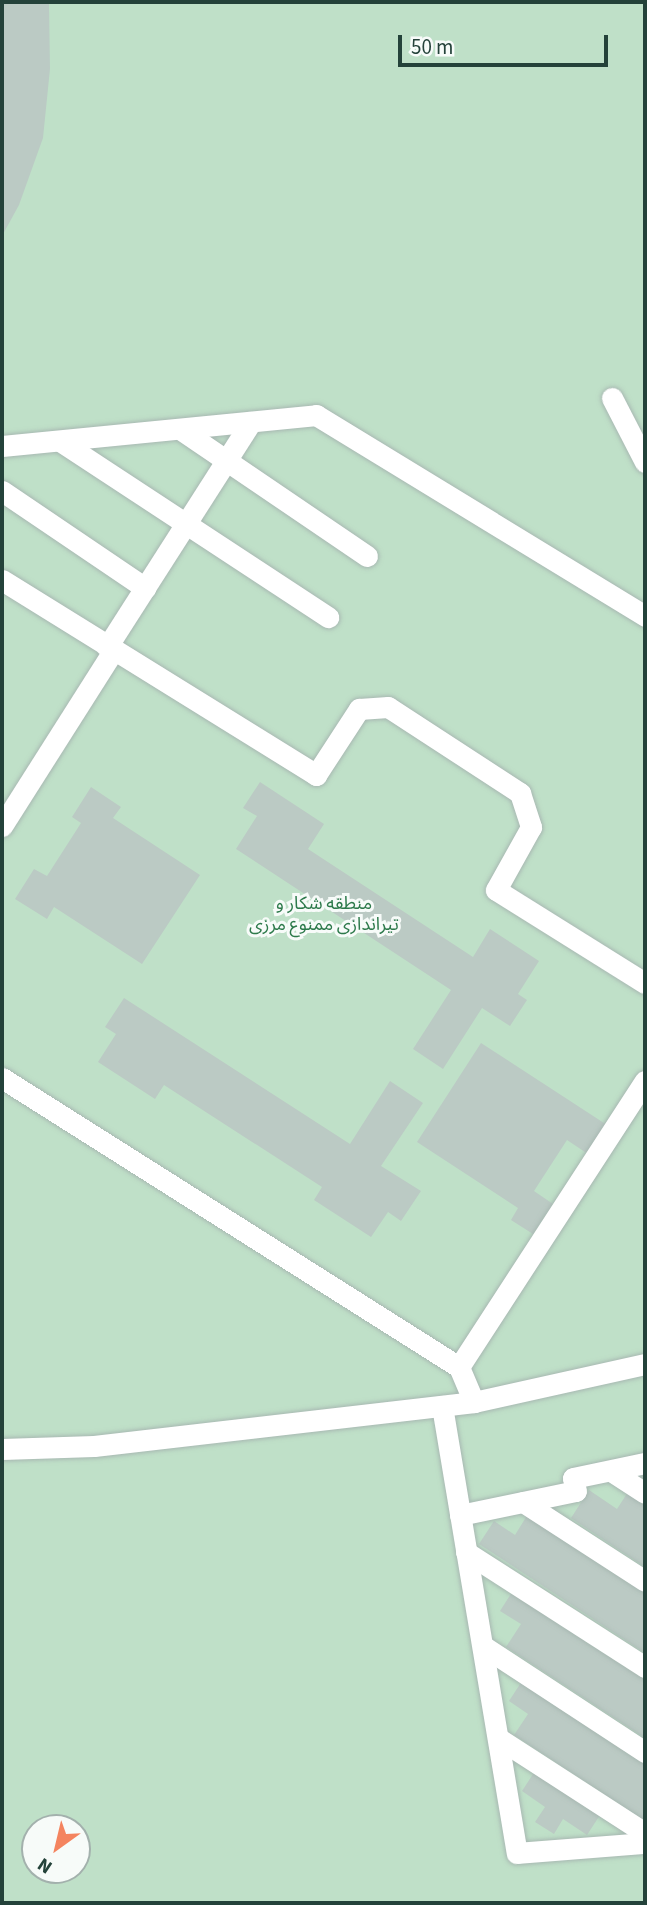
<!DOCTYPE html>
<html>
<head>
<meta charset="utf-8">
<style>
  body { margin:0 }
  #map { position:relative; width:647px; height:1905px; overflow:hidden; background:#e6efeb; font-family:"Source Sans 3","Noto Sans Arabic",sans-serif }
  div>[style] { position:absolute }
  .green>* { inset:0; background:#bfe0c8 }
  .building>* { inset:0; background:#bbcac4 }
  .roads { filter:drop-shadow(0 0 2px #a8b8b2) drop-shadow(0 0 2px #a8b8b2) }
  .minor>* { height:21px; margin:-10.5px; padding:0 10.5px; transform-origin:10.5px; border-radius:10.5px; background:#fff }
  span { translate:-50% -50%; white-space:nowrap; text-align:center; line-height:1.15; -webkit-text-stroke:6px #f7fbf9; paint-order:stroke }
  .park-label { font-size:18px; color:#2d7a4b }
  .frame { position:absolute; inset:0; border:4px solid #24423a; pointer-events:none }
  .north { position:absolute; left:21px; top:1814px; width:70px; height:70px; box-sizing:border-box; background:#f7fbf9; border:2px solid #a3b1ad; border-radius:50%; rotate:214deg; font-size:19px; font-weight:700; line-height:28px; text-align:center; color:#24423a }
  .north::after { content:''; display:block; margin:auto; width:24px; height:32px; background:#f4845f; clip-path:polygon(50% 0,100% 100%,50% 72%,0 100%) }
  .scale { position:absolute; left:398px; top:35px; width:210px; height:32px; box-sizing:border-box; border:4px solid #24423a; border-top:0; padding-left:9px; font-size:21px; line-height:24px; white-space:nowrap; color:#24423a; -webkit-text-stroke:5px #f7fbf9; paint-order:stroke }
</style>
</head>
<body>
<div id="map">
  <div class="green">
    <div style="clip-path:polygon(evenodd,2px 2px,645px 2px,645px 1903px,2px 1903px,2px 2px,35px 1828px,77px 1828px,77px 1870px,35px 1870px,35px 1828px)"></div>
  </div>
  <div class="building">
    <div style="clip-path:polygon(2px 2px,49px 2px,50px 69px,43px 138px,19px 205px,2px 236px)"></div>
    <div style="clip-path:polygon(260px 782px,324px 824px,308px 849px,473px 957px,490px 929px,539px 961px,518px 994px,527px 1000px,510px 1026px,482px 1008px,443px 1069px,413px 1049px,451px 990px,236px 849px,257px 816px,243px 808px)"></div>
    <div style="clip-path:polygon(91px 787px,121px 807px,113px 818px,200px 875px,142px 964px,54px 907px,47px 919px,15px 899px,34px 869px,47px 876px,81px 823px,72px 817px)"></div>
    <div style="clip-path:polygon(124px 998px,350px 1144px,390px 1081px,423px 1103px,381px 1166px,421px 1191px,401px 1221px,388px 1212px,371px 1237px,314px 1200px,322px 1187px,164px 1085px,155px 1099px,98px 1062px,116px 1034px,105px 1027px)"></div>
    <div style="clip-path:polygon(481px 1043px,607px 1125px,588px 1154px,567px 1140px,534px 1191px,553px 1204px,533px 1234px,511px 1220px,518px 1208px,417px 1142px)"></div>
    <div style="clip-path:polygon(589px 1490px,617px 1509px,628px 1492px,645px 1503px,645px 1567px,571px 1518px)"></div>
    <div style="clip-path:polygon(528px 1514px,645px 1590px,645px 1653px,479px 1544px,494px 1521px,515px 1535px)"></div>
    <div style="clip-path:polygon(514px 1589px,645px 1673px,645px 1738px,506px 1647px,521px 1624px,500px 1611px)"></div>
    <div style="clip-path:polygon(524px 1678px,645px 1757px,645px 1821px,514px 1735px,528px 1714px,509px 1701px)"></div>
    <div style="clip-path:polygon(535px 1771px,600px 1815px,587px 1835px,563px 1819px,554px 1834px,535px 1822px,545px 1807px,522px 1791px)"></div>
  </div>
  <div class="roads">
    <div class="minor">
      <div style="left:612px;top:398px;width:72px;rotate:62.7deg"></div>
      <div style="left:180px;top:429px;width:226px;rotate:34.2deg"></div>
      <div style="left:60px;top:441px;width:321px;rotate:33.3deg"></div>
      <div style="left:2px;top:446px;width:316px;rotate:-5.6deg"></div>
      <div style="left:316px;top:415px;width:386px;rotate:31.4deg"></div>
      <div style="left:2px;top:491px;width:173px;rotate:34.1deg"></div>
      <div style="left:2px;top:580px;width:370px;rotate:31.8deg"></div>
      <div style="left:316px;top:775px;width:79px;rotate:-56.9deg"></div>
      <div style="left:359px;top:709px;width:29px;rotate:-4deg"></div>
      <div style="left:388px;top:707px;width:158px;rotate:33.1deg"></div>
      <div style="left:520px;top:793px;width:36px;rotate:72deg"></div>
      <div style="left:531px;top:827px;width:72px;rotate:119.1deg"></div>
      <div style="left:496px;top:890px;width:176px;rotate:32deg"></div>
      <div style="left:107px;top:647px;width:267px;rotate:-57.4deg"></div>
      <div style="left:2px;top:826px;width:207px;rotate:-57.6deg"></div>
      <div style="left:2px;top:1078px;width:541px;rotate:32.31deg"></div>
      <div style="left:459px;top:1367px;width:38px;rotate:67deg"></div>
      <div style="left:459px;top:1367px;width:341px;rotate:-57deg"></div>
      <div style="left:442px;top:1406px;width:453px;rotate:80.5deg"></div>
      <div style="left:517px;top:1853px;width:128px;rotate:-4.5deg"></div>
      <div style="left:2px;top:1449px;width:92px;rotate:-1.9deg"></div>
      <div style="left:94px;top:1446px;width:383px;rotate:-6.6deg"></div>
      <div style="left:474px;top:1402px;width:175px;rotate:-12.5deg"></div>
      <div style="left:611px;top:1471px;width:40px;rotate:32.9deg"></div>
      <div style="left:523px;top:1502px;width:145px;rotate:32.9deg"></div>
      <div style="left:460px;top:1515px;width:118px;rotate:-11.7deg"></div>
      <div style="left:576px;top:1491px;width:13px;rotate:-103deg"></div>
      <div style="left:573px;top:1478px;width:74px;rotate:-11.8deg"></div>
      <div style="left:466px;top:1552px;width:213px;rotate:32.7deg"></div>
      <div style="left:483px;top:1646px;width:194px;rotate:33.2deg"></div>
      <div style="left:498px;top:1738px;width:175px;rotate:32.9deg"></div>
    </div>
  </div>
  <div class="park-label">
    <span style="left:324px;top:915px">منطقه شکار و<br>تیراندازی ممنوع مرزی</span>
  </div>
  <div class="frame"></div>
  <div class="north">N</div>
  <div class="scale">50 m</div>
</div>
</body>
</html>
